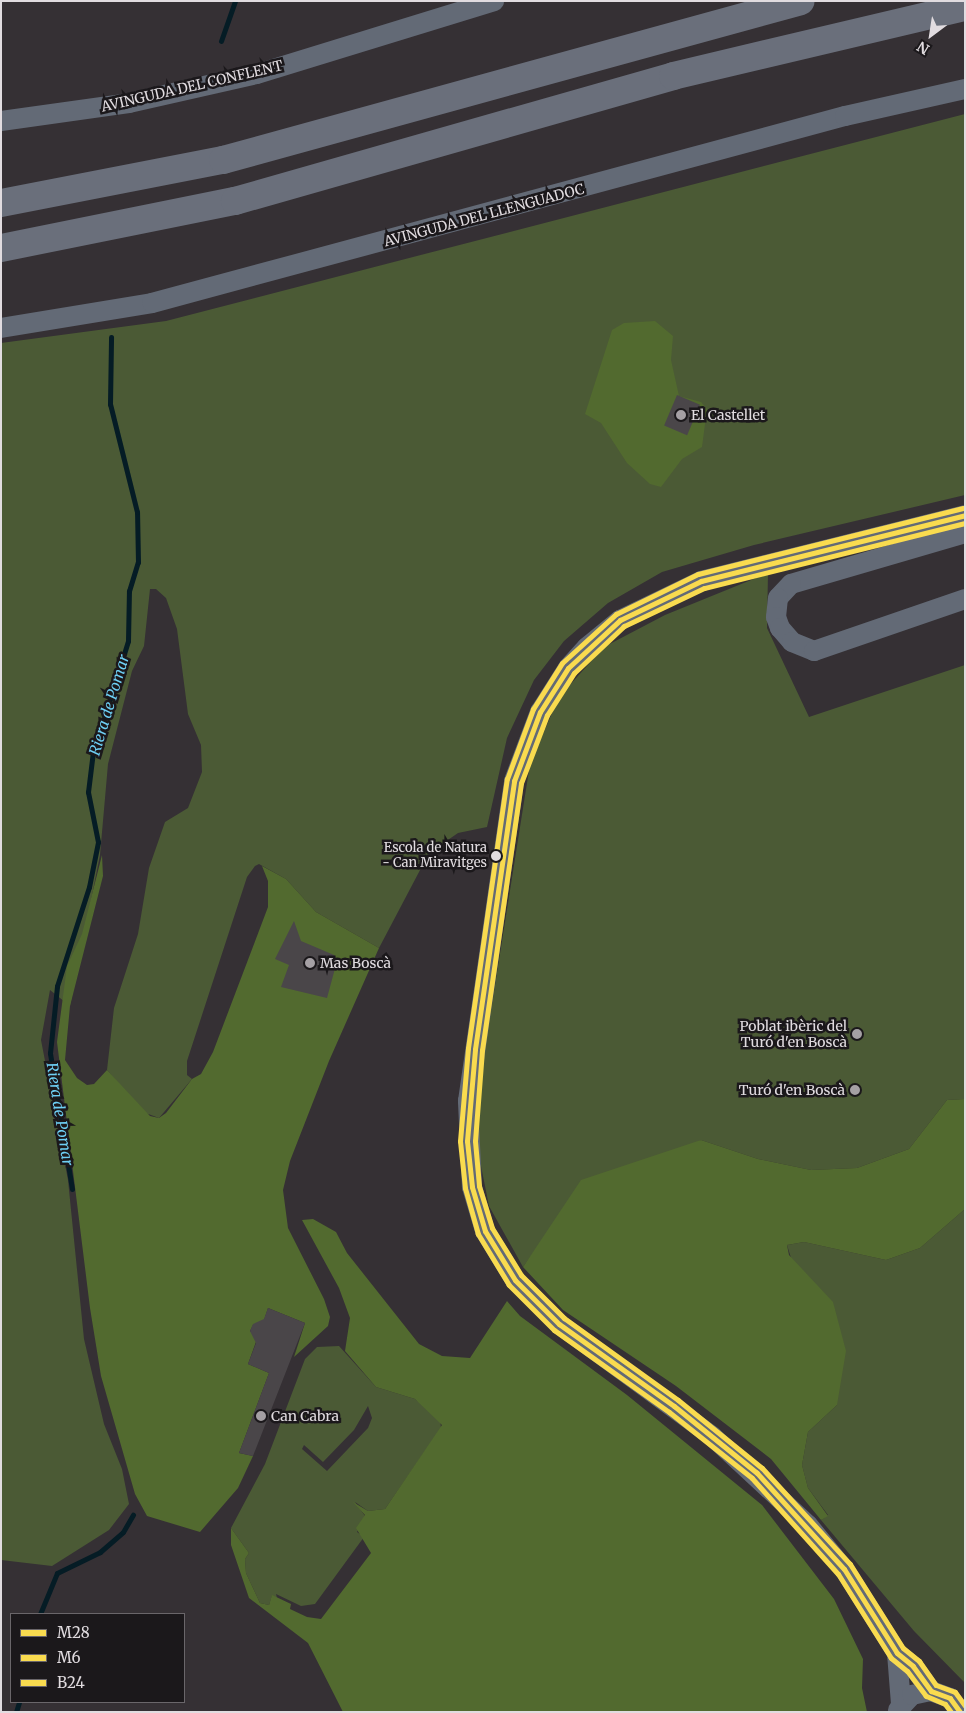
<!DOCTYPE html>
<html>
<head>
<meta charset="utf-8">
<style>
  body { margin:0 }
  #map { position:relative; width:966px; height:1713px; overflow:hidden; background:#353034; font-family:Merriweather,serif }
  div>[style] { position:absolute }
  .green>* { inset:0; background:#4b5a35 }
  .forest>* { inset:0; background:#526a2f }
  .stream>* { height:5px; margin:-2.5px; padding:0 2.5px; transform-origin:2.5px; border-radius:2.5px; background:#051c25 }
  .building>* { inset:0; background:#4a4649; transform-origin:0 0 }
  .minor>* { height:20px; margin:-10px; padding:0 10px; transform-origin:10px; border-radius:10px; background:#636a76 }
  .motorway>* { height:28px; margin:-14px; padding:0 14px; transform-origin:14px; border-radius:14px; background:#6a6f7b }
  .bus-1>* { height:5px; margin:-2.5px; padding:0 2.5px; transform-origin:2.5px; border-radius:2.5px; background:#f9db4f }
  .bus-2>* { height:5px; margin:-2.5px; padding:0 2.5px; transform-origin:2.5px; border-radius:2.5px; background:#f9db4f }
  .bus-3>* { height:5px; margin:-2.5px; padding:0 2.5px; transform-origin:2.5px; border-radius:2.5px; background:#f9db4f }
  .dots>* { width:14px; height:14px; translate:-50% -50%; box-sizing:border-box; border:2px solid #1b181b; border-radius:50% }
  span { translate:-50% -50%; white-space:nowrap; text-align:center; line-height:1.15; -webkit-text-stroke:5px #1b181b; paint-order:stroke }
  .bus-label { font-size:13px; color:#e1dce0 }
  .right { translate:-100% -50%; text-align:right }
  .street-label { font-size:14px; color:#e1dce0 }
  .poi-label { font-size:14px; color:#e1dce0 }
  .left { translate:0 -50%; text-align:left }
  .water-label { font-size:15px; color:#6ecff4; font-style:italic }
  .frame { position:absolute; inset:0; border:2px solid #e1dce0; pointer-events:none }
  .legend { position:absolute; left:10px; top:1613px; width:175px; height:90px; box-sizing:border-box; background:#1b181b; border:1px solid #6a666a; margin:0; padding:6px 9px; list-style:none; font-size:15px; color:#e1dce0 }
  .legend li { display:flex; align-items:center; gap:10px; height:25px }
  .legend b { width:25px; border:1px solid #6a666a }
  .north { position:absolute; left:906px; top:10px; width:50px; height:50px; -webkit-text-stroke:4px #1b181b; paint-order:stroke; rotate:211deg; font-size:14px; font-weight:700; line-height:20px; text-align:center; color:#e1dce0 }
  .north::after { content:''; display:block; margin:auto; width:18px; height:22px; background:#e1dce0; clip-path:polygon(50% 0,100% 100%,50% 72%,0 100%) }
</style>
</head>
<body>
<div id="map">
  <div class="green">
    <div style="clip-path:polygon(965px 114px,965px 495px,754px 545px,662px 572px,608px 603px,564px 641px,534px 680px,507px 738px,487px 827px,458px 833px,429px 853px,379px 948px,316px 912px,286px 879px,259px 864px,255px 866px,247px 877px,187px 1061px,187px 1075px,192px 1079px,159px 1118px,143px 1112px,107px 1070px,114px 1008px,138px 934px,149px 868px,165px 822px,188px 808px,202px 772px,201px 745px,188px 714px,177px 629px,166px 598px,156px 589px,150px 589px,144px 646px,132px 671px,108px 764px,100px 855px,70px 1006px,50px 990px,41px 1040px,68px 1180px,84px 1339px,104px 1424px,122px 1469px,129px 1504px,109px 1530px,52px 1566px,1px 1560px,1px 343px,166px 321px)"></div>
    <div style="clip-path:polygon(768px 573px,767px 628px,809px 717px,965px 665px,965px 1099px,947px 1100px,909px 1149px,857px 1168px,811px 1170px,758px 1159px,701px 1140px,551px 1228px,523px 1267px,489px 1206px,479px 1156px,477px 1099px,530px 764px,559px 697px,604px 647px,665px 615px)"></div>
    <div style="clip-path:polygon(965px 1209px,965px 1683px,914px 1631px,821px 1520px,828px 1515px,808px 1488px,802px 1465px,808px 1432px,837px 1405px,787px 1245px,804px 1242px,886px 1260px,920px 1248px)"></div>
    <div style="clip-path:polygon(evenodd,339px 1346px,376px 1387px,415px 1399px,440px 1418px,441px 1428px,385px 1509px,368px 1511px,355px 1502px,365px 1516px,357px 1532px,364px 1537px,315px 1604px,301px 1606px,276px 1594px,277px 1598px,272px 1596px,269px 1605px,260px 1603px,246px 1573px,245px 1559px,249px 1553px,231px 1528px,265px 1464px,305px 1359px,317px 1347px,339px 1346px,368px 1406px,372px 1418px,368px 1428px,327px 1471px,302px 1449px,304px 1445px,323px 1462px,354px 1430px,368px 1406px)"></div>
  </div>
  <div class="forest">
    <div style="clip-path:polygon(655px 321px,673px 336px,671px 360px,679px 396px,701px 402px,707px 409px,702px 447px,682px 459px,661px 487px,650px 484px,627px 463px,601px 423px,585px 414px,612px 330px,624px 323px)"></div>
    <div style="clip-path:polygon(102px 855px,103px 876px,70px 1006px,65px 1060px,77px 1078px,87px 1085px,94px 1084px,107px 1070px,150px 1116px,159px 1118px,166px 1113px,192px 1079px,201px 1074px,213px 1052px,268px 907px,268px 881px,262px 866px,286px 879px,316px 912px,379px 948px,329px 1061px,290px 1161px,283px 1190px,288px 1228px,324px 1299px,330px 1317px,328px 1326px,294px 1357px,305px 1323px,268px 1308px,263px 1323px,253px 1325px,250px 1331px,257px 1339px,248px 1364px,269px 1373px,239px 1453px,253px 1456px,238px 1488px,200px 1532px,147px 1516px,135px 1494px,101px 1376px,90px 1308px,57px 1042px,67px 966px,82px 934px)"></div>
    <div style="clip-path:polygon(965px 1099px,965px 1209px,920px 1248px,886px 1260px,804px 1242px,787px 1245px,789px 1255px,833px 1302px,846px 1351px,837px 1405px,808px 1432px,802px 1465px,808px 1488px,828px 1516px,821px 1520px,771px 1459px,676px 1386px,563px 1310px,523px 1267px,581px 1180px,701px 1140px,758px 1159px,811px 1170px,857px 1168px,909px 1149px,947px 1100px)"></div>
    <div style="clip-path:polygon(313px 1219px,336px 1232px,347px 1253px,419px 1344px,442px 1356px,470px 1358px,507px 1301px,520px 1316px,627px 1395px,762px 1505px,834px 1599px,863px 1659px,862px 1688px,867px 1712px,343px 1712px,308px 1643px,249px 1598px,231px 1545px,231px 1528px,249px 1553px,245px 1559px,246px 1573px,260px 1603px,269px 1605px,272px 1595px,291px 1604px,290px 1609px,307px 1617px,321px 1619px,371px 1553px,356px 1528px,365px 1515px,353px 1502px,368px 1511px,385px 1509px,442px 1425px,415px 1399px,376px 1387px,345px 1351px,350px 1318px,339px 1288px,302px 1220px)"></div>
  </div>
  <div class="stream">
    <div style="left:221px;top:41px;width:42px;rotate:-70.7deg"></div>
    <div style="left:72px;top:1189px;width:138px;rotate:-99.2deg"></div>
    <div style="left:50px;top:1053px;width:67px;rotate:-84deg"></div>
    <div style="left:57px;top:986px;width:104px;rotate:-72.1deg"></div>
    <div style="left:89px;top:887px;width:46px;rotate:-78.7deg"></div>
    <div style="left:98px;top:842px;width:51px;rotate:-101.3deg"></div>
    <div style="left:88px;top:792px;width:38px;rotate:-83deg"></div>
    <div style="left:93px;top:754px;width:118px;rotate:-72.8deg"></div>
    <div style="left:128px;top:641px;width:50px;rotate:-88.9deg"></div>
    <div style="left:129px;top:591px;width:30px;rotate:-73deg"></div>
    <div style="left:138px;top:562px;width:50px;rotate:-91.1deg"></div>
    <div style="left:137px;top:512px;width:111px;rotate:-104deg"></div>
    <div style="left:110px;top:404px;width:67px;rotate:-89.1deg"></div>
    <div style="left:40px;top:1614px;width:44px;rotate:-67.5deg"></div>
    <div style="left:57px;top:1573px;width:48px;rotate:-26deg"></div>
    <div style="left:100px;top:1552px;width:30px;rotate:-41deg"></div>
    <div style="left:123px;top:1532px;width:20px;rotate:-60deg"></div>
    <div style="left:16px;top:1712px;width:10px;rotate:-73deg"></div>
  </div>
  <div class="building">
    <div style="left:677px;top:395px;width:25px;height:33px;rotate:23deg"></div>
    <div style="clip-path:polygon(294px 921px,301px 941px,334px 955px,337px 961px,327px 998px,281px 987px,289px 965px,275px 959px)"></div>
    <div style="clip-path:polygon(268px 1308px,305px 1323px,253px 1456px,239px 1453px,269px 1373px,248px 1364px,256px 1343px,250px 1331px,253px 1324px,264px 1319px)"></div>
  </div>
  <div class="minor">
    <div style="left:1px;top:121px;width:129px;rotate:-8deg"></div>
    <div style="left:129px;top:103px;width:131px;rotate:-12.8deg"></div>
    <div style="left:257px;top:74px;width:248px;rotate:-17.1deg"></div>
    <div style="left:1px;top:328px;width:153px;rotate:-9.4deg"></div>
    <div style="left:152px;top:303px;width:718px;rotate:-15.1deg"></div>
    <div style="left:845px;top:116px;width:123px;rotate:-12.7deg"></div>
    <div style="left:965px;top:533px;width:181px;rotate:163.7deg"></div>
    <div style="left:791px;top:584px;width:19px;rotate:133deg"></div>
    <div style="left:778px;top:598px;width:19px;rotate:96deg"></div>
    <div style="left:776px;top:617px;width:12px;rotate:70deg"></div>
    <div style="left:780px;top:628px;width:18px;rotate:49deg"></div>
    <div style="left:792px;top:642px;width:24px;rotate:22deg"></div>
    <div style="left:814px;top:651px;width:160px;rotate:-19deg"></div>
    <div style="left:897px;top:1653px;width:21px;rotate:39deg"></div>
    <div style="left:913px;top:1666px;width:31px;rotate:54deg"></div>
    <div style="left:901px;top:1704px;width:51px;rotate:-94.5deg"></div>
    <div style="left:897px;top:1653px;width:99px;rotate:-122.2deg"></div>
    <div style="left:844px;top:1569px;width:57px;rotate:-129.3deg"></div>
    <div style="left:808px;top:1525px;width:131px;rotate:-137.2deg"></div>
    <div style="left:712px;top:1436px;width:190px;rotate:-143.8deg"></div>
    <div style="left:559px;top:1324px;width:62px;rotate:-135deg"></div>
    <div style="left:515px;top:1280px;width:57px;rotate:-121.5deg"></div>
    <div style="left:485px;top:1231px;width:46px;rotate:-106.5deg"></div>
    <div style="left:472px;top:1187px;width:86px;rotate:-92.7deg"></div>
    <div style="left:468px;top:1101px;width:323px;rotate:-81.8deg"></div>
    <div style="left:514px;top:781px;width:74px;rotate:-69.4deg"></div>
    <div style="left:540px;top:712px;width:52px;rotate:-57.5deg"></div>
    <div style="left:568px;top:668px;width:28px;rotate:-48deg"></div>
    <div style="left:587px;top:647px;width:43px;rotate:-39.3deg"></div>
    <div style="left:620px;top:620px;width:90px;rotate:-25.7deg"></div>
    <div style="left:701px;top:581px;width:272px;rotate:-14deg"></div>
    <div style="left:898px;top:1710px;width:21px;rotate:-47deg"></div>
    <div style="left:912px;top:1695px;width:19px;rotate:-12deg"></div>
    <div style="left:931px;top:1691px;width:20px;rotate:20deg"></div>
    <div style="left:950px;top:1698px;width:17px;rotate:54deg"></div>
  </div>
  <div class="motorway">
    <div style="left:1px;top:203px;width:226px;rotate:-11deg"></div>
    <div style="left:223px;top:160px;width:599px;rotate:-15.38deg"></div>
    <div style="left:1px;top:248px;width:239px;rotate:-11.4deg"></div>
    <div style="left:235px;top:201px;width:455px;rotate:-15.9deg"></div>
    <div style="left:673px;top:76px;width:300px;rotate:-13.3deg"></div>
  </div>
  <div class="bus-1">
    <div style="left:960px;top:1712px;width:17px;rotate:-126deg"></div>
    <div style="left:950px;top:1698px;width:20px;rotate:-160deg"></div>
    <div style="left:931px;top:1691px;width:31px;rotate:-126deg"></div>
    <div style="left:913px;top:1666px;width:21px;rotate:-141deg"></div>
    <div style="left:897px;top:1653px;width:99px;rotate:-122.2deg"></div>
    <div style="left:844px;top:1569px;width:130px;rotate:-132.2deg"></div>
    <div style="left:757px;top:1473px;width:107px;rotate:-141.1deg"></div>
    <div style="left:674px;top:1406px;width:141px;rotate:-144.5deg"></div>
    <div style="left:559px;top:1324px;width:62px;rotate:-135deg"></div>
    <div style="left:515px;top:1280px;width:57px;rotate:-121.5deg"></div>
    <div style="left:485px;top:1231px;width:46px;rotate:-106.5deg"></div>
    <div style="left:472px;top:1187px;width:46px;rotate:-96.2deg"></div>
    <div style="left:467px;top:1141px;width:92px;rotate:-85deg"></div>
    <div style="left:475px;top:1049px;width:271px;rotate:-81.7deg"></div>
    <div style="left:514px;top:781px;width:74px;rotate:-69.4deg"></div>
    <div style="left:540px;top:712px;width:52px;rotate:-57.5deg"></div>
    <div style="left:568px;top:668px;width:71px;rotate:-42.7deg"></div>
    <div style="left:620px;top:620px;width:90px;rotate:-25.7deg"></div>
    <div style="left:701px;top:581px;width:272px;rotate:-14deg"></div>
  </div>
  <div class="bus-2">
    <div style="left:965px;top:523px;width:269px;rotate:166deg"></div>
    <div style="left:704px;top:588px;width:89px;rotate:154.6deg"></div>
    <div style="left:624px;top:626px;width:69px;rotate:136.8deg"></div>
    <div style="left:574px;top:673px;width:50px;rotate:122.7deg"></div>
    <div style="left:547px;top:715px;width:73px;rotate:110.9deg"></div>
    <div style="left:521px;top:783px;width:270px;rotate:98.3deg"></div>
    <div style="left:482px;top:1050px;width:91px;rotate:94.4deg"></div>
    <div style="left:475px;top:1141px;width:45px;rotate:84.9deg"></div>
    <div style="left:479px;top:1186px;width:44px;rotate:72.8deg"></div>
    <div style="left:492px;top:1228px;width:55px;rotate:58.3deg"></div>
    <div style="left:521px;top:1275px;width:61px;rotate:45deg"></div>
    <div style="left:564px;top:1318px;width:140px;rotate:35.7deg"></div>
    <div style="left:678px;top:1400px;width:108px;rotate:39deg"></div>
    <div style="left:762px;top:1468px;width:130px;rotate:47.5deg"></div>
    <div style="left:850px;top:1564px;width:99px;rotate:57.8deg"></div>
    <div style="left:903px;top:1648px;width:21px;rotate:39deg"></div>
    <div style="left:919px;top:1661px;width:29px;rotate:55deg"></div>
    <div style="left:936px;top:1685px;width:20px;rotate:20deg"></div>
    <div style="left:955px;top:1692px;width:17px;rotate:54deg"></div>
  </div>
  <div class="bus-3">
    <div style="left:951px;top:1712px;width:10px;rotate:-127deg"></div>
    <div style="left:945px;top:1704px;width:21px;rotate:-157deg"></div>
    <div style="left:926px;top:1696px;width:31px;rotate:-127deg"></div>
    <div style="left:907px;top:1671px;width:21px;rotate:-141deg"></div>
    <div style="left:891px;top:1658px;width:99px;rotate:-122.2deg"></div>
    <div style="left:838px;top:1574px;width:129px;rotate:-131.9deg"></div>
    <div style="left:752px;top:1478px;width:106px;rotate:-141.5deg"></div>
    <div style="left:669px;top:1412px;width:141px;rotate:-144.5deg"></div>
    <div style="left:554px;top:1330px;width:64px;rotate:-135deg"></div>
    <div style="left:509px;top:1285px;width:60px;rotate:-121.3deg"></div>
    <div style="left:478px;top:1234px;width:48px;rotate:-105.8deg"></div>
    <div style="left:465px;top:1188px;width:47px;rotate:-96.1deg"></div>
    <div style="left:460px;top:1141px;width:93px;rotate:-85.1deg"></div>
    <div style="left:468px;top:1048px;width:272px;rotate:-81.8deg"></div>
    <div style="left:507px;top:779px;width:75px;rotate:-69.6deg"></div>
    <div style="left:533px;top:709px;width:54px;rotate:-57.8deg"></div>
    <div style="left:562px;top:663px;width:73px;rotate:-42.2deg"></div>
    <div style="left:616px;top:614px;width:91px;rotate:-26deg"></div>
    <div style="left:698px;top:574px;width:273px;rotate:-14deg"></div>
  </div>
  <div class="dots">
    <div style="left:681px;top:415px;background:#a5a0a4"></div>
    <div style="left:496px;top:856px;background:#e1dce0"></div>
    <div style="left:310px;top:963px;background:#a5a0a4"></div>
    <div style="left:857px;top:1034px;background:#a5a0a4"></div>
    <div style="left:855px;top:1090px;background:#a5a0a4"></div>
    <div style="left:261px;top:1416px;background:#a5a0a4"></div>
  </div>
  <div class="bus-label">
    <span class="right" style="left:487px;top:856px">Escola de Natura<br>- Can Miravitges</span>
  </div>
  <div class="street-label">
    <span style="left:192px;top:86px;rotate:-13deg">AVINGUDA DEL CONFLENT</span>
    <span style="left:484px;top:215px;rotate:-15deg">AVINGUDA DEL LLENGUADOC</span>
  </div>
  <div class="poi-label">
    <span class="left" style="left:691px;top:415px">El Castellet</span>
    <span class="left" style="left:320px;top:963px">Mas Boscà</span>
    <span class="right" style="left:847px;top:1034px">Poblat ibèric del<br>Turó d'en Boscà</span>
    <span class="right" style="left:845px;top:1090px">Turó d'en Boscà</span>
    <span class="left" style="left:271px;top:1416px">Can Cabra</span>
  </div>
  <div class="water-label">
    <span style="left:109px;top:705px;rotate:-73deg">Riera de Pomar</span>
    <span style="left:60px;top:1114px;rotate:81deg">Riera de Pomar</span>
  </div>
  <div class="frame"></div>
  <ul class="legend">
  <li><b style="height:6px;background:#f9db4f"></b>M28</li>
  <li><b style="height:6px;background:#f9db4f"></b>M6</li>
  <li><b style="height:6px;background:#f9db4f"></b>B24</li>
  </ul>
  <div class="north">N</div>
</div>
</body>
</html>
